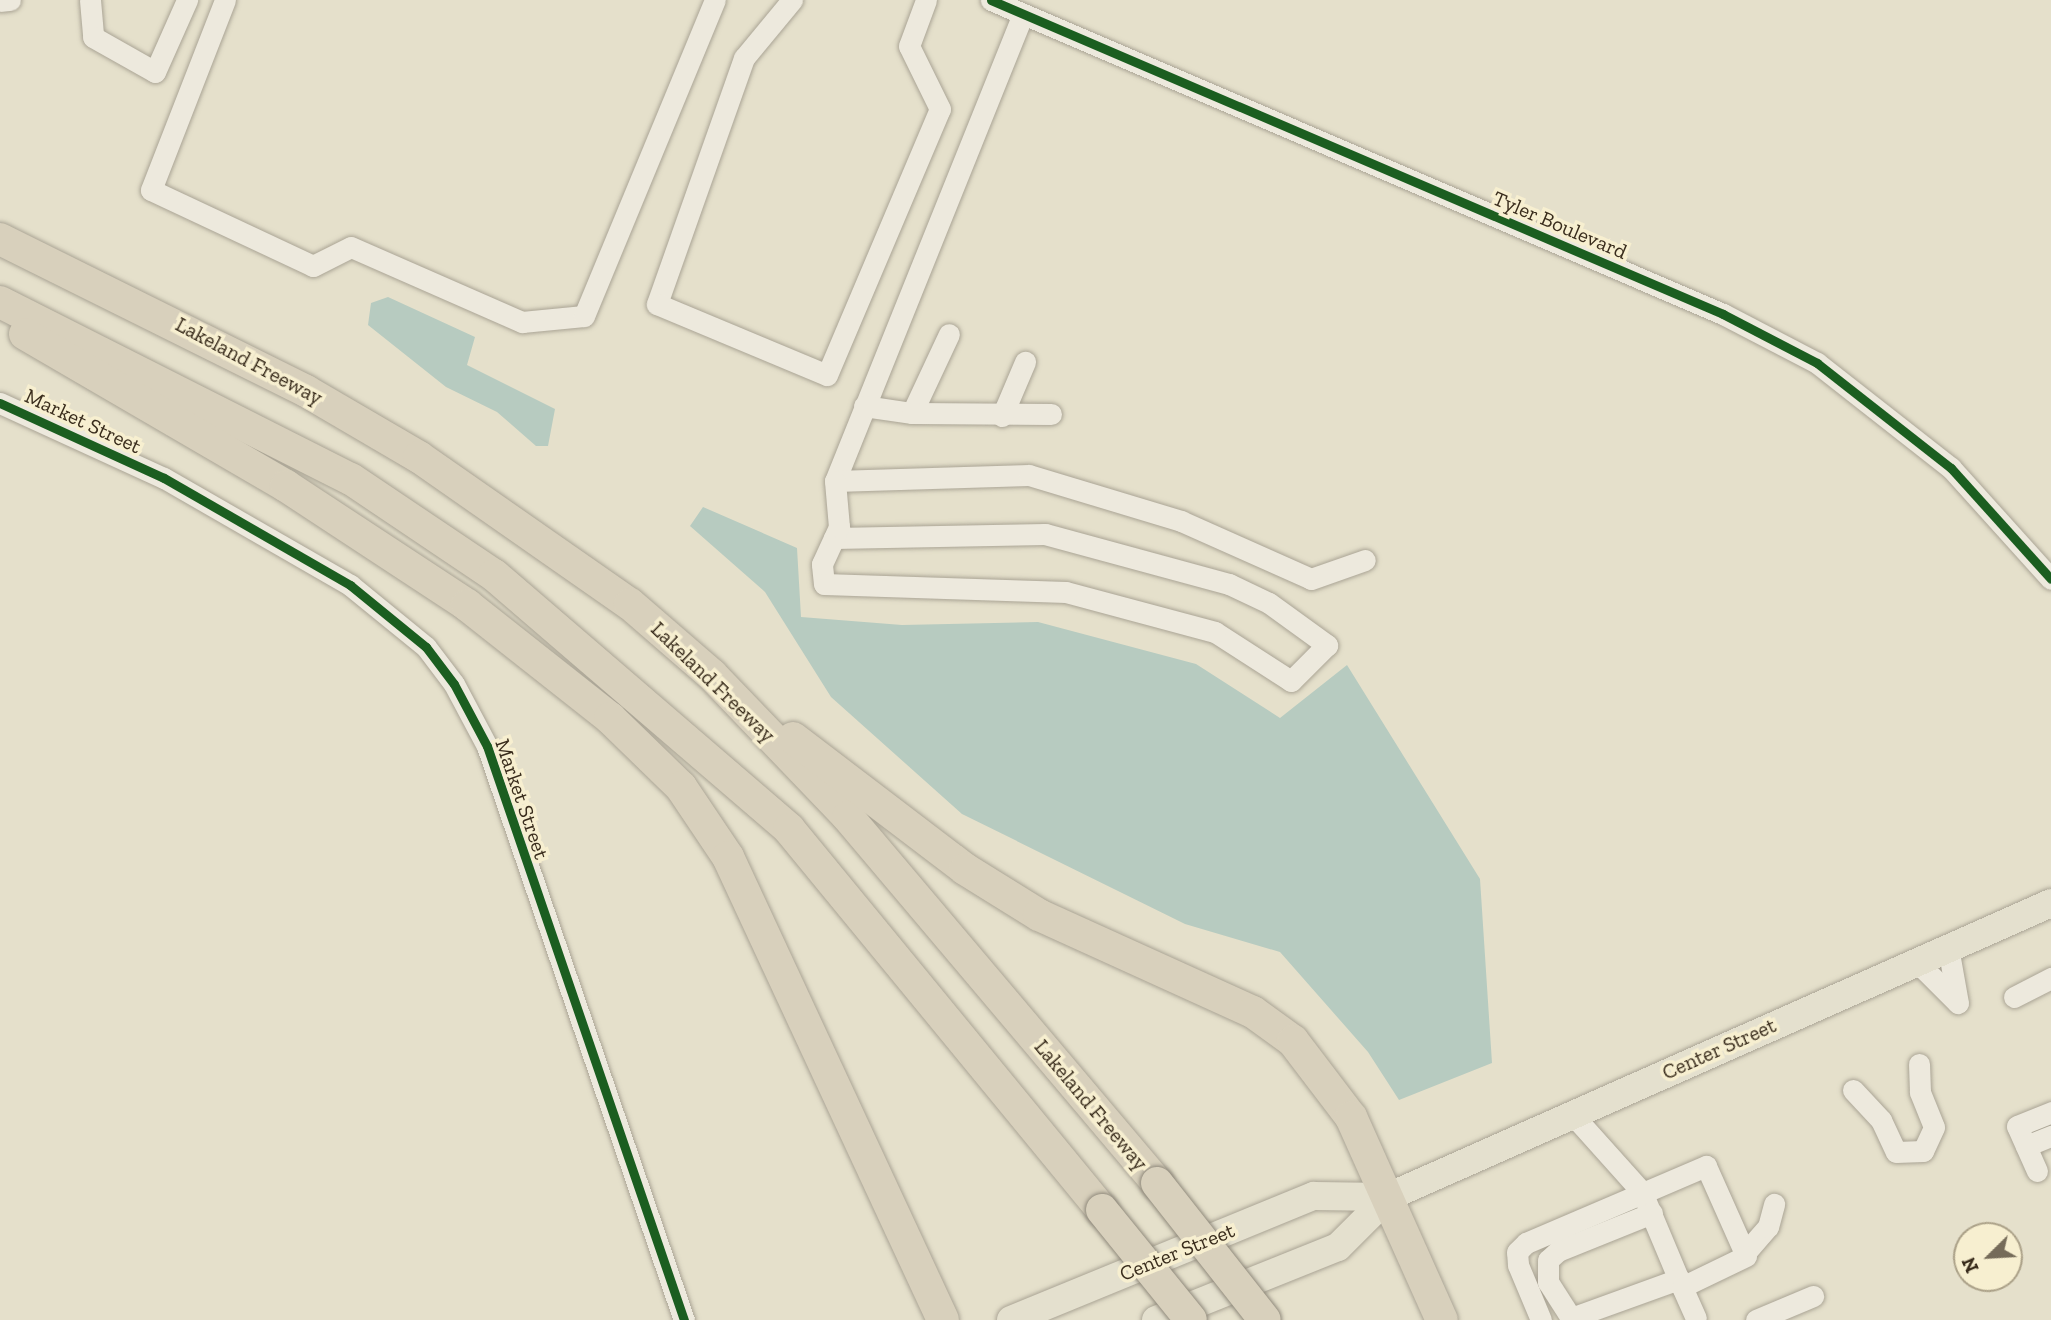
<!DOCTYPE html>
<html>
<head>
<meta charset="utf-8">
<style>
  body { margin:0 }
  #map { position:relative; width:2051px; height:1320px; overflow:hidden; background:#e5e0cb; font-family:"Zilla Slab",serif }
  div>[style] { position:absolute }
  .water>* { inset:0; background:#b7cbc0 }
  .roads { filter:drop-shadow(0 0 2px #aaa495) drop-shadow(0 0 2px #aaa495) }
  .minor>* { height:21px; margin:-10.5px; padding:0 10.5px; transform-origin:10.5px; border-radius:10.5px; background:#ede9dd }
  .major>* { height:28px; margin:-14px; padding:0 14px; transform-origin:14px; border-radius:14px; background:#e4e0ce }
  .highway>* { height:32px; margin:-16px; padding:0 16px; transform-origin:16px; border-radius:16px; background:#d8d0bc }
  .bridges { filter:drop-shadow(0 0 2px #8f897b) drop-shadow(0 0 2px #8f897b) }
  .highway-bridge>* { height:32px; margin:-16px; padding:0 16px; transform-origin:16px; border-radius:16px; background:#d8d0bc }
  .cycleway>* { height:9px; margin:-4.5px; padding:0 4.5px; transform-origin:4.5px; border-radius:4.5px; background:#1b5e20 }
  span { translate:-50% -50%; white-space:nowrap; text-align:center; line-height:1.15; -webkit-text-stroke:7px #f7efd0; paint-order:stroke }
  .street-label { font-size:21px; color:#392c1c }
  .north { position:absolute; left:1953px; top:1222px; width:70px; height:70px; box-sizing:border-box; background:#f7efd0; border:2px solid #aba188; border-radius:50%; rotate:246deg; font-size:19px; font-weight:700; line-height:28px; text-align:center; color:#392c1c }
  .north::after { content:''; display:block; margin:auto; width:24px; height:32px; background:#756b59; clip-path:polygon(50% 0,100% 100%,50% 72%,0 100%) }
</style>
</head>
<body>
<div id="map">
  <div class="water">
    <div style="clip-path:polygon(388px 297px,475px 337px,467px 365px,555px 409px,548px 446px,536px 446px,497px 412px,446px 387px,368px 325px,371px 303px)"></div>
    <div style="clip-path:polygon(703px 507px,797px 548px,801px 617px,902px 625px,1038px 622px,1196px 664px,1280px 718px,1347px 665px,1480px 879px,1492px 1063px,1399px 1100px,1368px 1052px,1280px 952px,1185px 924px,962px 814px,831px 697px,765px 592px,690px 526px)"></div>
  </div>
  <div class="roads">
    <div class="minor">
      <div style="left:90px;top:0;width:37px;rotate:85deg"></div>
      <div style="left:93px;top:37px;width:71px;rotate:29.4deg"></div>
      <div style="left:155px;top:72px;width:79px;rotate:-66deg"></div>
      <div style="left:225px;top:0;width:204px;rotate:111.3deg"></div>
      <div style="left:151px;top:190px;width:179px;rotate:25.1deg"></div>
      <div style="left:313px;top:266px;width:42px;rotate:-26.6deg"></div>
      <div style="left:351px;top:247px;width:187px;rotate:23.7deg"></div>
      <div style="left:522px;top:322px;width:62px;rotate:-5.5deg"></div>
      <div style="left:584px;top:316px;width:342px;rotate:-67.5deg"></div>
      <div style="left:792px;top:0;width:75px;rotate:129.6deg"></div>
      <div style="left:744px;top:58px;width:261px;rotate:109.5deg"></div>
      <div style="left:657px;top:304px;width:184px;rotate:22.7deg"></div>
      <div style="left:827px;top:375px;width:289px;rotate:-67deg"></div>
      <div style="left:940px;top:109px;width:70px;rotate:-116.2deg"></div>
      <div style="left:909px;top:46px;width:49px;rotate:-69.7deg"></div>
      <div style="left:991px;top:0;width:797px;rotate:23.22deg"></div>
      <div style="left:1723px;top:314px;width:106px;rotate:27.5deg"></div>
      <div style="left:1817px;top:363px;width:170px;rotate:38.1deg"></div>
      <div style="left:1951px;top:468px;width:149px;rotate:48deg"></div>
      <div style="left:0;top:1px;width:10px;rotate:-6deg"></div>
      <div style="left:1023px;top:14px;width:503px;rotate:111.93deg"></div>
      <div style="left:835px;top:481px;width:194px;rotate:-1.8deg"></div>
      <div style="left:1029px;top:475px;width:159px;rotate:16.8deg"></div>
      <div style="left:1181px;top:521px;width:142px;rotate:24deg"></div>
      <div style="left:1311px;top:579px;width:57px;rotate:-19.4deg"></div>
      <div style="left:0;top:403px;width:180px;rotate:24.6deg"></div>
      <div style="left:164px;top:478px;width:215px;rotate:29.9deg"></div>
      <div style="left:350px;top:585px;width:98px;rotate:39.2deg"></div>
      <div style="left:426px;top:647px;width:46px;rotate:52.9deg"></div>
      <div style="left:454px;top:684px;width:70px;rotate:62deg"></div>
      <div style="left:487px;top:746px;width:607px;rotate:71.06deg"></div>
      <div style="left:864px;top:406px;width:49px;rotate:8.3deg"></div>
      <div style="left:912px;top:413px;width:87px;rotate:-64.9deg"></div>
      <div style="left:912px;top:413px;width:139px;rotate:0.4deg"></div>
      <div style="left:1002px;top:416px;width:59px;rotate:-66.9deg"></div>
      <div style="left:834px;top:538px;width:211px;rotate:-1.1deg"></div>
      <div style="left:1045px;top:534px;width:191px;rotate:15.2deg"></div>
      <div style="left:1229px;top:584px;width:44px;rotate:25.4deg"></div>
      <div style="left:1269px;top:603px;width:72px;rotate:35.9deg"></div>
      <div style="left:1327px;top:645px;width:51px;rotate:135deg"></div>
      <div style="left:1291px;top:681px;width:90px;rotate:-147.2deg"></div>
      <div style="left:1215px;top:632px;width:154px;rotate:-165deg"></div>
      <div style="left:1066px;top:592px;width:242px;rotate:-178.1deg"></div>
      <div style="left:824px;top:584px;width:20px;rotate:-96deg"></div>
      <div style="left:822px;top:564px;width:41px;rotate:-65.3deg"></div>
      <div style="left:839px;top:527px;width:46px;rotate:-95deg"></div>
      <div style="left:1948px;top:947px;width:57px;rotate:79.9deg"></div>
      <div style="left:1916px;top:961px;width:59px;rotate:45deg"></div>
      <div style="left:2014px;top:997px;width:42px;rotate:-27.2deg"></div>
      <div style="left:1853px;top:1090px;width:41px;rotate:47deg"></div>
      <div style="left:1881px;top:1120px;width:35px;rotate:65deg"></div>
      <div style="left:1896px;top:1152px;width:27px;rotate:-2deg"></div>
      <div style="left:1923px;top:1151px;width:26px;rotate:-65deg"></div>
      <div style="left:1934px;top:1127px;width:38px;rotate:-112deg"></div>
      <div style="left:1920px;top:1092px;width:28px;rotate:-92deg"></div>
      <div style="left:1572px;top:1114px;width:105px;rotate:48.1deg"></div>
      <div style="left:1642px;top:1192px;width:103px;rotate:67.2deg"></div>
      <div style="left:2026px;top:1146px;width:27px;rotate:-22deg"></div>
      <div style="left:2037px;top:1171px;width:49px;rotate:-114deg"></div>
      <div style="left:2017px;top:1126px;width:37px;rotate:-22deg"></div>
      <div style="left:1652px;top:1213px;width:101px;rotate:158deg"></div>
      <div style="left:1558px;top:1251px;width:13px;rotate:138deg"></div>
      <div style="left:1548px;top:1260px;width:22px;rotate:90deg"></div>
      <div style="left:1548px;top:1282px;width:43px;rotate:57.4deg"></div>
      <div style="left:1571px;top:1318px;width:115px;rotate:-19.9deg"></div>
      <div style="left:1745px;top:1253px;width:35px;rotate:-49deg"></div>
      <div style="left:1768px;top:1227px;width:24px;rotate:-75deg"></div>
      <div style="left:1541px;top:1320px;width:60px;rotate:-112.7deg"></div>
      <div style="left:1518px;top:1265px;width:13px;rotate:-94deg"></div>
      <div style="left:1517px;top:1252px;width:13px;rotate:-45deg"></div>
      <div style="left:1526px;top:1243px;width:196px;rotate:-23.2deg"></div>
      <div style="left:1706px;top:1166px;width:98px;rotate:66deg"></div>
      <div style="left:1746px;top:1256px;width:71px;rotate:154.2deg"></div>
      <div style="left:1682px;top:1287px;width:34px;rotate:66deg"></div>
      <div style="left:1756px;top:1320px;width:62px;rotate:-22.8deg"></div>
    </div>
    <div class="major">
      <div style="left:1011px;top:1320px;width:327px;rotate:-22.3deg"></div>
      <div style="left:1314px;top:1196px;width:74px;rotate:0.8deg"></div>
      <div style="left:1156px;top:1320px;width:196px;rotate:-21.9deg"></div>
      <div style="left:1338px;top:1247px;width:71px;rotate:-45deg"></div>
      <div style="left:1388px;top:1197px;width:725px;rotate:-23.91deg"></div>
    </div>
    <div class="highway">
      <div style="left:0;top:239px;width:342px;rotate:26.4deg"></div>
      <div style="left:306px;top:391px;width:131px;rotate:30.3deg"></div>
      <div style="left:419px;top:457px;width:257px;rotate:34.9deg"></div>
      <div style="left:630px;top:604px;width:108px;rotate:40.9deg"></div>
      <div style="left:712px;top:675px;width:197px;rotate:46.2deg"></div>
      <div style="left:848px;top:817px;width:479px;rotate:49.8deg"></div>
      <div style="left:0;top:302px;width:393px;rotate:26.8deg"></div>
      <div style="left:351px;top:479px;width:172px;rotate:33.9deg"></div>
      <div style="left:494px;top:575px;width:389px;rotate:40.7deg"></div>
      <div style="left:789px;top:829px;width:493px;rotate:50.6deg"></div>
      <div style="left:25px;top:334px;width:302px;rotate:30.2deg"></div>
      <div style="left:286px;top:486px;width:217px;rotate:33.3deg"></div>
      <div style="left:467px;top:605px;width:182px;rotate:38.3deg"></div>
      <div style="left:610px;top:718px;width:99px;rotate:44.2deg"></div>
      <div style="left:681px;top:787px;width:84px;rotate:56.1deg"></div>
      <div style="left:728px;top:857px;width:510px;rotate:65.09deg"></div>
      <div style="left:793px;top:738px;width:216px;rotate:37.3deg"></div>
      <div style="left:965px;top:869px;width:87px;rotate:31.9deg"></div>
      <div style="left:1039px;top:915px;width:235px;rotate:24.4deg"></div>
      <div style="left:1253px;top:1012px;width:49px;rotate:35.9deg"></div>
      <div style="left:1293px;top:1041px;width:96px;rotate:52.7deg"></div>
      <div style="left:1351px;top:1117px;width:222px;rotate:65.9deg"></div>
    </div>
  </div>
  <div class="bridges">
    <div class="highway-bridge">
      <div style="left:1157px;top:1183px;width:174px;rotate:51.8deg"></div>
      <div style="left:1102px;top:1210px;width:141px;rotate:51deg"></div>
    </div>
  </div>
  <div class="cycleway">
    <div style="left:991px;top:0;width:797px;rotate:23.22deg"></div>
    <div style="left:1723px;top:314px;width:106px;rotate:27.5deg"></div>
    <div style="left:1817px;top:363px;width:170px;rotate:38.1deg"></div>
    <div style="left:1951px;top:468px;width:149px;rotate:48deg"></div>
    <div style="left:0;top:403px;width:180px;rotate:24.6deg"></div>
    <div style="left:164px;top:478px;width:215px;rotate:29.9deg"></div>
    <div style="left:350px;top:585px;width:98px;rotate:39.2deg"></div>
    <div style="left:426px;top:647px;width:46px;rotate:52.9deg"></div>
    <div style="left:454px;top:684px;width:70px;rotate:62deg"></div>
    <div style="left:487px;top:746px;width:607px;rotate:71.06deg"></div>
  </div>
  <div class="street-label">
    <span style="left:1560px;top:225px;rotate:23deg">Tyler Boulevard</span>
    <span style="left:249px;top:361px;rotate:28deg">Lakeland Freeway</span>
    <span style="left:83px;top:421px;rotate:25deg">Market Street</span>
    <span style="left:713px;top:682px;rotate:44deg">Lakeland Freeway</span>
    <span style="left:522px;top:799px;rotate:71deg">Market Street</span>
    <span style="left:1719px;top:1049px;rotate:-24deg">Center Street</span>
    <span style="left:1091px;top:1105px;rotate:50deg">Lakeland Freeway</span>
    <span style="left:1177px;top:1252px;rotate:-22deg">Center Street</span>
  </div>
  <div class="north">N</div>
</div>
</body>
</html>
